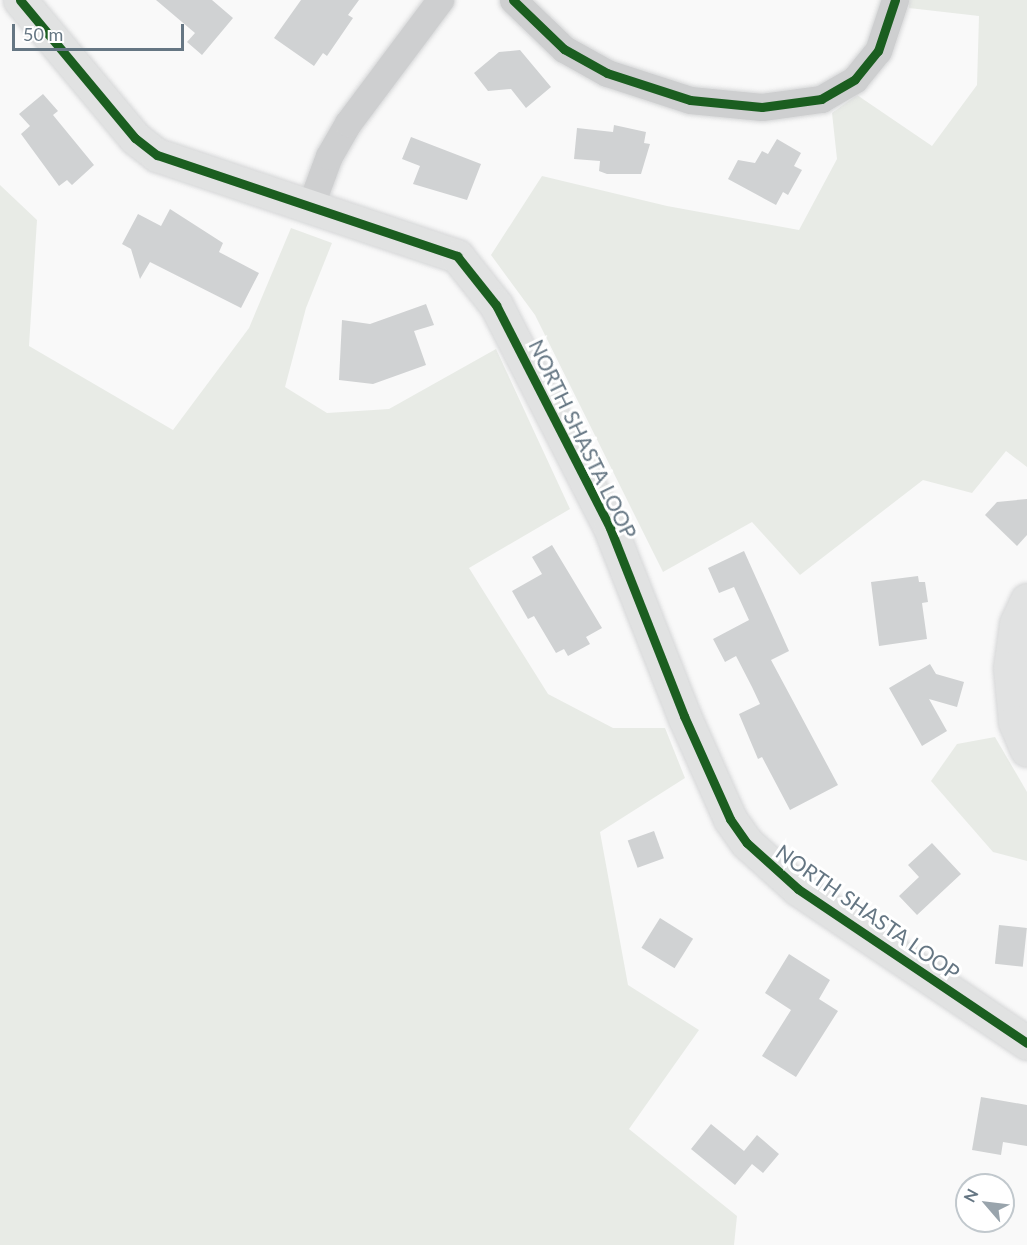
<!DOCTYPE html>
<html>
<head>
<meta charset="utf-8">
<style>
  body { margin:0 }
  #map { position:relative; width:1027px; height:1245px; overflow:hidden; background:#f9f9f9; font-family:Lato,sans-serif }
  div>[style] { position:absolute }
  .green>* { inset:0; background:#e8ebe6 }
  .building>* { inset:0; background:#d0d2d3; transform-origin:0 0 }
  .roads { filter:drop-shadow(0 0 2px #d5d6d7) drop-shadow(0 0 2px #d5d6d7) }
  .street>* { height:27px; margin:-13.5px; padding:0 13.5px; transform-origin:13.5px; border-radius:13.5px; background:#cecfd0 }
  .secondary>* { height:33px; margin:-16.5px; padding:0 16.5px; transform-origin:16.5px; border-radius:16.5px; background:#e1e2e2 }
  .cycleway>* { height:9px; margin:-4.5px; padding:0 4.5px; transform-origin:4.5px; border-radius:4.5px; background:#1b5e20 }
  span { translate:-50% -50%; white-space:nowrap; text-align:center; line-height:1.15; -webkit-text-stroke:6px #fff; paint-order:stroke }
  .street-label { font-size:21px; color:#657683 }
  .north { position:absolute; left:955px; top:1173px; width:60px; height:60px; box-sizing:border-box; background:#fff; border:2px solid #c1c8cd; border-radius:50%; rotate:298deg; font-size:16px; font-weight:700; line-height:24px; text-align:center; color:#657683 }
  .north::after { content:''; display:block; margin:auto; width:21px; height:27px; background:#99a4ac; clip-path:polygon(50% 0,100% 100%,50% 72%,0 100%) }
  .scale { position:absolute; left:12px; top:24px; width:172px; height:27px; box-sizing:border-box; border:3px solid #657683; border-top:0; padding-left:8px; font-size:18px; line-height:21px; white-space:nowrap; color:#657683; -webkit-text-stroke:4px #fff; paint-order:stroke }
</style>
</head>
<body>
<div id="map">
  <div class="green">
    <div style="clip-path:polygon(909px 0,1027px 0,1027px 467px,1006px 451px,972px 493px,923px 480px,800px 575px,752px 522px,663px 572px,535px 315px,491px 255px,542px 176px,667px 206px,799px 230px,837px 159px,832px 113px,857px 95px,932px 146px,977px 85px,979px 16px,909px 8px)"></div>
    <div style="clip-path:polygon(0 185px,37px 220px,29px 346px,173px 430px,249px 328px,291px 228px,332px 243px,306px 308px,285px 387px,327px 413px,389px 409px,496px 349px,570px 509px,469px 568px,548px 694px,613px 728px,665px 728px,685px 778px,600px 832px,628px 985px,699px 1030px,629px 1129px,737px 1216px,734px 1245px,0 1245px)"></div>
    <div style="clip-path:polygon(995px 737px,1027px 792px,1027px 861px,993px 852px,931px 781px,957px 744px)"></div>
  </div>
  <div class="building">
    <div style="clip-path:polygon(156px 0,212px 0,233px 18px,202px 55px,187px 42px,195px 33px)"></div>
    <div style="clip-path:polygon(301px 0,359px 0,348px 15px,353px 18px,327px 56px,323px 53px,314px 66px,274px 38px)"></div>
    <div style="clip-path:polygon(520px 50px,551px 87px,526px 108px,511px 89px,488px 91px,474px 73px,499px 52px)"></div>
    <div style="clip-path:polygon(43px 94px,58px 111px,53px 115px,94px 165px,72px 185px,67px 180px,59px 186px,21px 134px,30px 126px,19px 114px)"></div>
    <div style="clip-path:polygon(614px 125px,646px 132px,644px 143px,650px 144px,641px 174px,607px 174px,599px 171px,600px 161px,574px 159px,577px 128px,613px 132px)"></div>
    <div style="clip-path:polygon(411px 137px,481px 164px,467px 200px,413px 184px,420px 166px,402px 159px)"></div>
    <div style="clip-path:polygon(777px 139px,801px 153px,794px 166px,802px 170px,788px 195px,783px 192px,776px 205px,728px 179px,738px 160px,755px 163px,762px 151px,768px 154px)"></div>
    <div style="clip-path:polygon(170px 209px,223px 243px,219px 252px,259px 273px,241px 308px,150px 262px,140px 279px,131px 249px,122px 244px,138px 214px,161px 226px)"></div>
    <div style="clip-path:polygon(426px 304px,434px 325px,414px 331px,426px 365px,373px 384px,339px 380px,342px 320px,370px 324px)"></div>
    <div style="clip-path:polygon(1027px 499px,1027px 535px,1017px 546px,985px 515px,997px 502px)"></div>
    <div style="clip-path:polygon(552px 545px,602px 628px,586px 637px,590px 644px,568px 656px,564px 649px,556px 653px,534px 616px,528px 619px,512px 591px,542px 574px,532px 557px)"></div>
    <div style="clip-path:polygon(744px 551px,789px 651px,771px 660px,838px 785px,790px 810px,762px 757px,758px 759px,739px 714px,760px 704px,752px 687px,736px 656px,725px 662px,713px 639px,749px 620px,734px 587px,719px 593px,708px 568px)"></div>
    <div style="clip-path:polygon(918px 576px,919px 582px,925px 582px,928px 602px,922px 603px,927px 639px,879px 646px,871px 582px)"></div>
    <div style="clip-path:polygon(930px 664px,936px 674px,964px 682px,957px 707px,929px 699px,947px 731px,922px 746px,889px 688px)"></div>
    <div style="left:654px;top:831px;width:29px;height:28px;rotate:70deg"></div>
    <div style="clip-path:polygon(932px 843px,961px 874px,917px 915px,899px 896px,919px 877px,908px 865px)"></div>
    <div style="left:660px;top:918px;width:39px;height:35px;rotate:32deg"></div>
    <div style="left:999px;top:925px;width:28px;height:39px;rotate:6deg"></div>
    <div style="clip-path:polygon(789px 954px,830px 980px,819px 999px,838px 1011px,796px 1077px,762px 1056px,791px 1010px,765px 993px)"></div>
    <div style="clip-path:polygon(981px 1097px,1027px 1105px,1027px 1146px,1003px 1142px,1001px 1155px,972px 1150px)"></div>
    <div style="clip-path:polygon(711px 1124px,744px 1151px,757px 1135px,779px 1154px,763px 1173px,752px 1164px,735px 1185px,691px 1149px)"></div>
  </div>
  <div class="roads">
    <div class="street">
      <div style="left:513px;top:0;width:71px;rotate:43.9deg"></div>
      <div style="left:564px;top:49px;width:49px;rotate:29.2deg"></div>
      <div style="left:607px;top:73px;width:87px;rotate:18deg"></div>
      <div style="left:690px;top:100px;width:72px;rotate:5.6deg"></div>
      <div style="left:762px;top:107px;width:60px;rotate:-7.7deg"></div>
      <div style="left:821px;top:99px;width:39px;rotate:-30deg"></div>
      <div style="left:855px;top:79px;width:36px;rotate:-51deg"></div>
      <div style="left:878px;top:51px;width:54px;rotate:-71.6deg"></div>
      <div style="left:310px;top:207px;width:54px;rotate:-69.6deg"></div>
      <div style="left:329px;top:156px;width:38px;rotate:-60deg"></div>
      <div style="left:348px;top:123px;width:154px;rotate:-53.2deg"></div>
    </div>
    <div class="secondary">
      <div style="left:20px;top:0;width:180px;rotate:50.2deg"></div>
      <div style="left:135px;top:138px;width:28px;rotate:38deg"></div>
      <div style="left:157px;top:155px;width:317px;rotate:18.6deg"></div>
      <div style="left:457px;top:256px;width:63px;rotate:51.5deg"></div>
      <div style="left:496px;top:305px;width:250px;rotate:62.9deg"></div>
      <div style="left:610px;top:528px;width:202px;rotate:68.5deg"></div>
      <div style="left:684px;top:716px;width:113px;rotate:65.9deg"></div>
      <div style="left:730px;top:819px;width:29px;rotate:55deg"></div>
      <div style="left:747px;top:843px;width:69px;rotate:42deg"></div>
      <div style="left:798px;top:889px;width:276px;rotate:33.9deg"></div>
      <div style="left:1027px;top:600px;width:26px;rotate:115deg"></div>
      <div style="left:1016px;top:624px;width:44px;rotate:97.8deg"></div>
      <div style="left:1010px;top:668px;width:54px;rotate:84.7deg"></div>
      <div style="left:1015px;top:722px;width:30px;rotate:67deg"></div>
    </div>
  </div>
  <div class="cycleway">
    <div style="left:20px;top:0;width:180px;rotate:50.2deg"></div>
    <div style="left:135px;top:138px;width:28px;rotate:38deg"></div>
    <div style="left:157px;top:155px;width:317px;rotate:18.6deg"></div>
    <div style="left:457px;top:256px;width:63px;rotate:51.5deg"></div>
    <div style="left:496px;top:305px;width:250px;rotate:62.9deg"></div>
    <div style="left:610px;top:528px;width:202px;rotate:68.5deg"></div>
    <div style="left:684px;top:716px;width:113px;rotate:65.9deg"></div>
    <div style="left:730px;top:819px;width:29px;rotate:55deg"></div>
    <div style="left:747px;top:843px;width:69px;rotate:42deg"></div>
    <div style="left:798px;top:889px;width:276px;rotate:33.9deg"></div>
    <div style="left:513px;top:0;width:71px;rotate:43.9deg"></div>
    <div style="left:564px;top:49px;width:49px;rotate:29.2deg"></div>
    <div style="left:607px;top:73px;width:87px;rotate:18deg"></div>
    <div style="left:690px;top:100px;width:72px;rotate:5.6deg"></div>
    <div style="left:762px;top:107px;width:60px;rotate:-7.7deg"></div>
    <div style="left:821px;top:99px;width:39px;rotate:-30deg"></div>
    <div style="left:855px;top:79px;width:36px;rotate:-51deg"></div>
    <div style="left:878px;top:51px;width:54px;rotate:-71.6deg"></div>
  </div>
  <div class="street-label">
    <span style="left:583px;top:439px;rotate:64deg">NORTH SHASTA LOOP</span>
    <span style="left:868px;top:912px;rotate:35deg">NORTH SHASTA LOOP</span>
  </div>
  <div class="north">N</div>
  <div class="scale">50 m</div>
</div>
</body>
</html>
